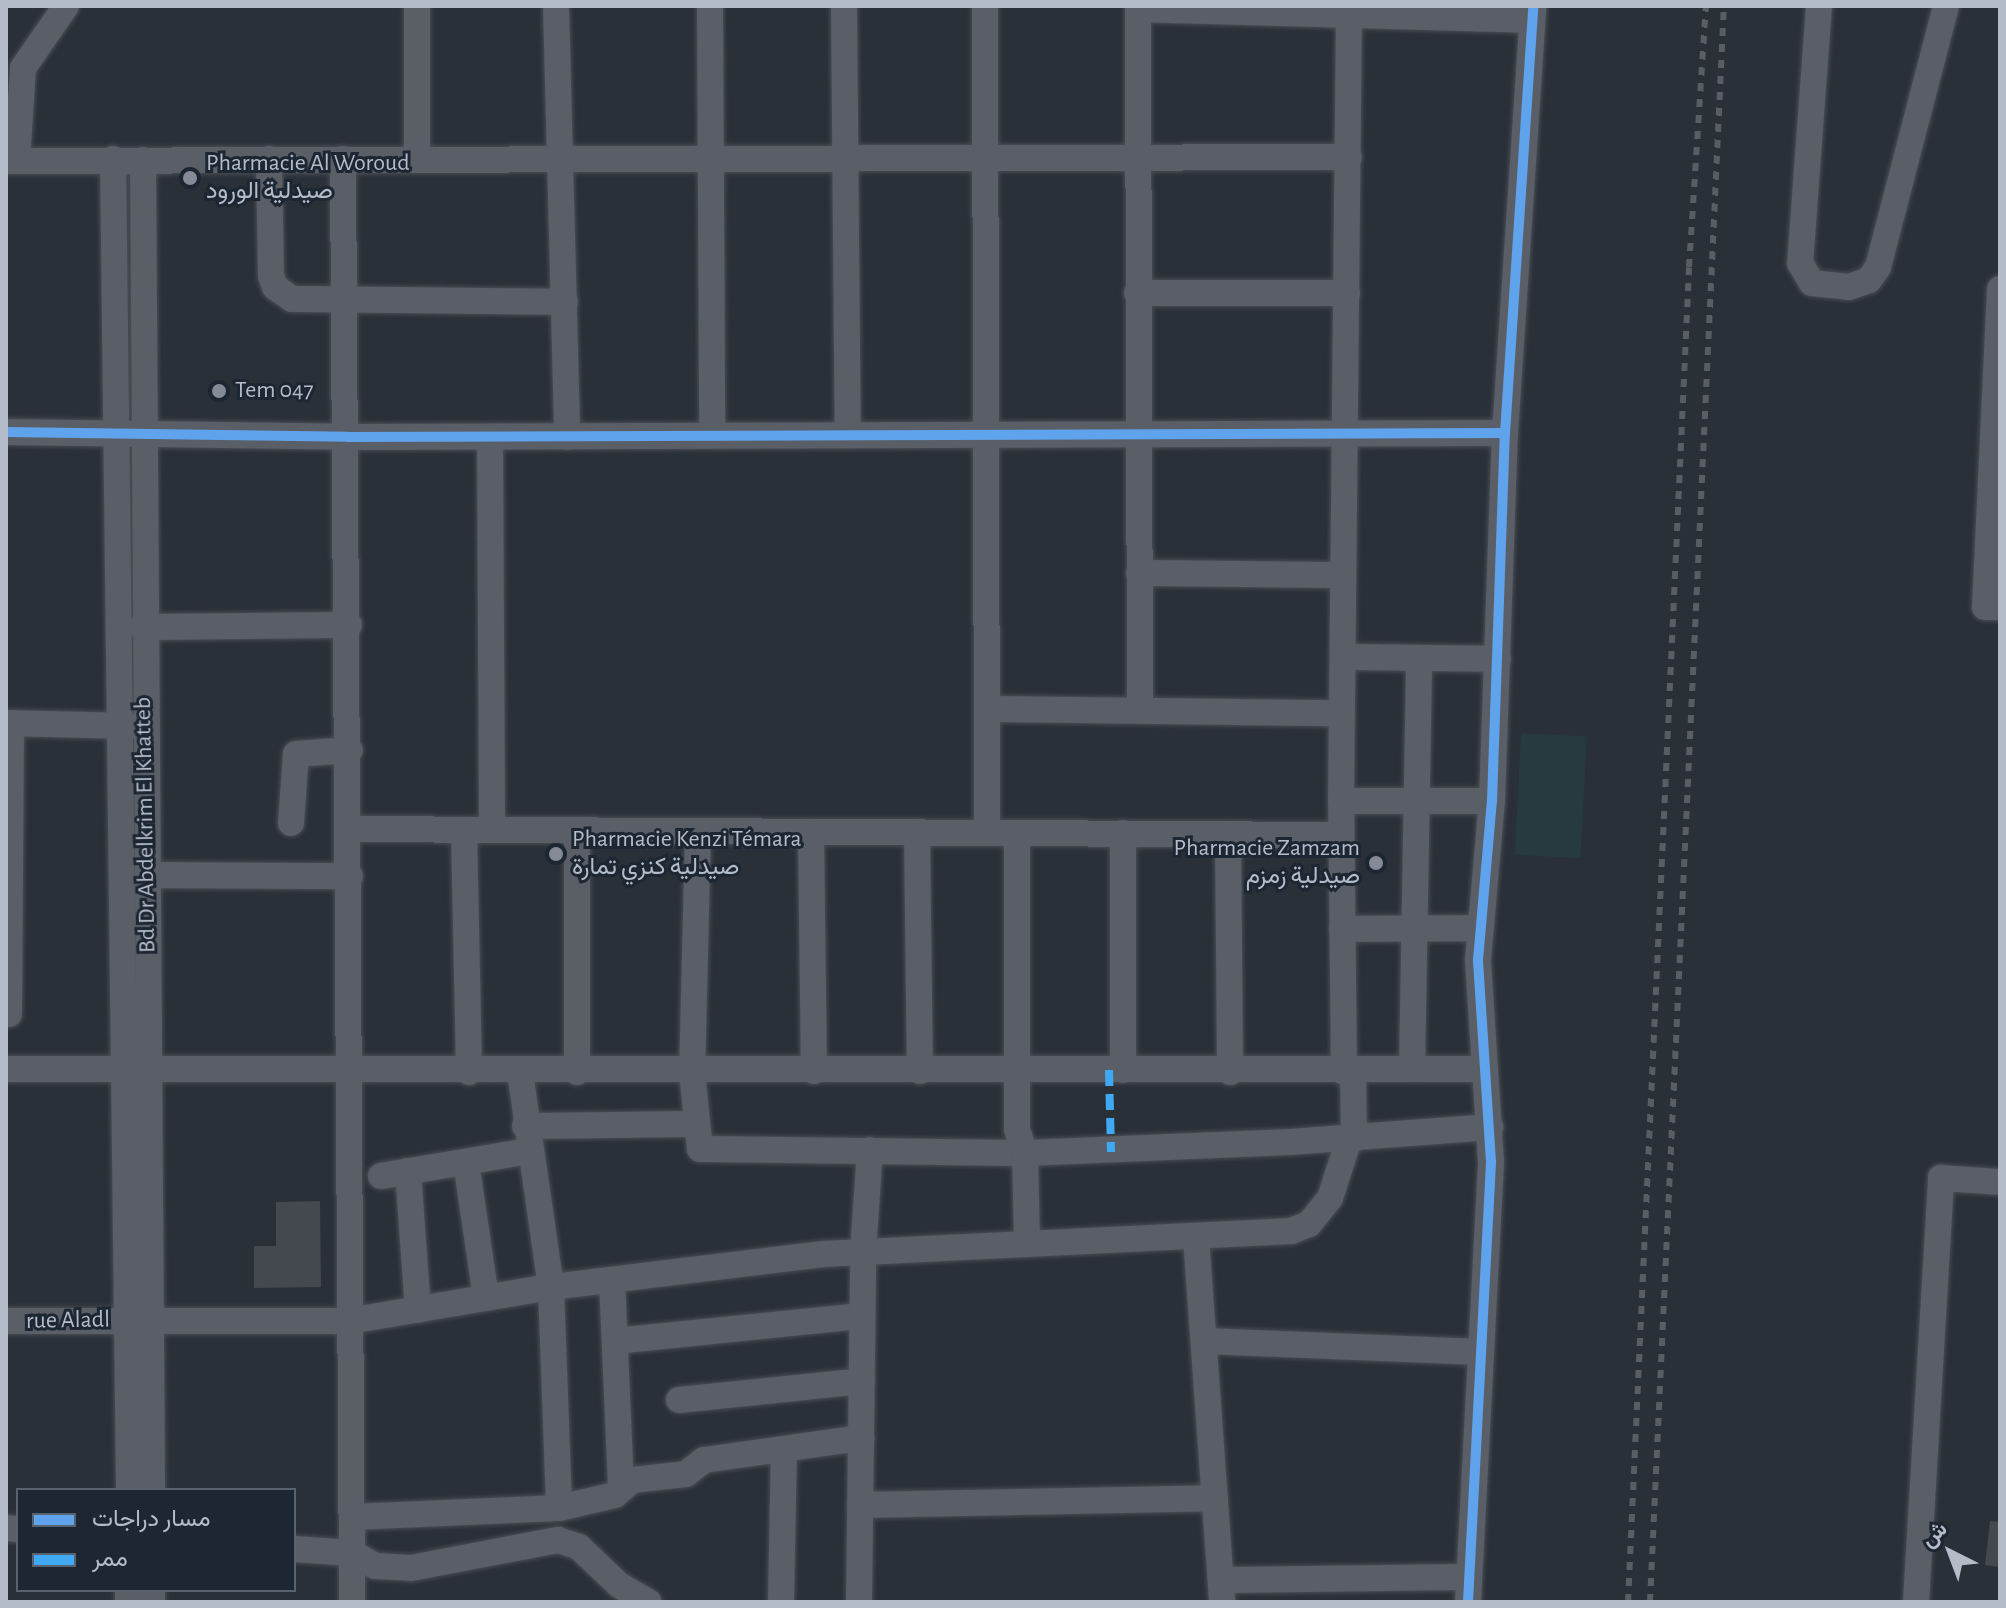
<!DOCTYPE html>
<html>
<head>
<meta charset="utf-8">
<style>
  body { margin:0 }
  #map { position:relative; width:2006px; height:1608px; overflow:hidden; background:#2a3038; font-family:"Alegreya Sans",Vazirmatn,sans-serif }
  div>[style] { position:absolute }
  .green>* { inset:0; background:#273a3e; transform-origin:0 0 }
  .building>* { inset:0; background:#444950 }
  .roads { filter:drop-shadow(0 0 2px #484c53) drop-shadow(0 0 2px #484c53) }
  .minor>* { height:26px; margin:-13px; padding:0 13px; transform-origin:13px; border-radius:13px; background:#5a5e66 }
  .rail>* { height:6px; margin-top:-3px; transform-origin:0; background:repeating-linear-gradient(90deg,#595d64 0 8px,transparent 0 16px) }
  .quiet>* { height:8px; margin-top:-4px; transform-origin:0; background:repeating-linear-gradient(90deg,#3fa9f5 0 16px,transparent 0 24px) }
  .cycleway>* { height:10px; margin:-5px; padding:0 5px; transform-origin:5px; border-radius:5px; background:#60a3ed }
  .dots>* { width:22px; height:22px; translate:-50% -50%; box-sizing:border-box; border:4px solid #1d2633; border-radius:50% }
  span { translate:-50% -50%; white-space:nowrap; text-align:center; line-height:1.15; -webkit-text-stroke:6px #1d2633; paint-order:stroke }
  .poi-label { font-size:24px; color:#b4bcc9 }
  .left { translate:0 -50%; text-align:left }
  .right { translate:-100% -50%; text-align:right }
  .street-label { font-size:24px; color:#b4bcc9 }
  .frame { position:absolute; inset:0; border:8px solid #b4bcc9; pointer-events:none }
  .legend { position:absolute; left:16px; top:1488px; width:280px; height:104px; box-sizing:border-box; background:#1d2633; border:2px solid #59626f; margin:0; padding:10px 14px; list-style:none; font-size:24px; color:#b4bcc9 }
  .legend li { display:flex; align-items:center; gap:16px; height:40px }
  .legend b { width:40px; border:2px solid #59626f }
  .north { position:absolute; left:1910px; top:1512px; width:80px; height:80px; -webkit-text-stroke:6px #1d2633; paint-order:stroke; rotate:318deg; font-size:22px; font-weight:700; line-height:32px; text-align:center; color:#b4bcc9 }
  .north::after { content:''; display:block; margin:auto; width:28px; height:36px; background:#b4bcc9; clip-path:polygon(50% 0,100% 100%,50% 72%,0 100%) }
</style>
</head>
<body>
<div id="map">
  <div class="green">
    <div style="left:1521px;top:733px;width:66px;height:122px;rotate:3deg"></div>
  </div>
  <div class="building">
    <div style="clip-path:polygon(320px 1201px,321px 1287px,254px 1288px,254px 1246px,276px 1246px,276px 1202px)"></div>
    <div style="clip-path:polygon(1990px 1521px,2000px 1522px,2000px 1567px,1985px 1565px)"></div>
  </div>
  <div class="roads">
    <div class="minor">
      <div style="left:417px;top:6px;width:151px;rotate:90deg"></div>
      <div style="left:556px;top:6px;width:431px;rotate:88.5deg"></div>
      <div style="left:710px;top:6px;width:427px;rotate:89.7deg"></div>
      <div style="left:844px;top:6px;width:427px;rotate:89.5deg"></div>
      <div style="left:985px;top:6px;width:827px;rotate:89.86deg"></div>
      <div style="left:1138px;top:6px;width:703px;rotate:89.84deg"></div>
      <div style="left:1819px;top:6px;width:258px;rotate:94.2deg"></div>
      <div style="left:1800px;top:263px;width:23px;rotate:59deg"></div>
      <div style="left:1812px;top:283px;width:37px;rotate:6deg"></div>
      <div style="left:1849px;top:287px;width:21px;rotate:-19deg"></div>
      <div style="left:1869px;top:280px;width:16px;rotate:-55deg"></div>
      <div style="left:1878px;top:267px;width:270px;rotate:-75.4deg"></div>
      <div style="left:1138px;top:9px;width:394px;rotate:1.6deg"></div>
      <div style="left:113px;top:159px;width:1331px;rotate:89.31deg"></div>
      <div style="left:269px;top:159px;width:117px;rotate:89deg"></div>
      <div style="left:271px;top:276px;width:12px;rotate:70deg"></div>
      <div style="left:275px;top:287px;width:21px;rotate:35deg"></div>
      <div style="left:292px;top:299px;width:273px;rotate:0.6deg"></div>
      <div style="left:343px;top:159px;width:1443px;rotate:89.64deg"></div>
      <div style="left:143px;top:160px;width:1330px;rotate:89.61deg"></div>
      <div style="left:6px;top:161px;width:1343px;rotate:-0.17deg"></div>
      <div style="left:17px;top:161px;width:93px;rotate:-86.3deg"></div>
      <div style="left:23px;top:68px;width:75px;rotate:-55.3deg"></div>
      <div style="left:2000px;top:289px;width:318px;rotate:92.7deg"></div>
      <div style="left:1985px;top:607px;width:15px"></div>
      <div style="left:1137px;top:293px;width:210px"></div>
      <div style="left:6px;top:432px;width:342px;rotate:0.8deg"></div>
      <div style="left:348px;top:437px;width:1157px;rotate:-0.2deg"></div>
      <div style="left:490px;top:437px;width:393px;rotate:89.7deg"></div>
      <div style="left:1139px;top:573px;width:204px;rotate:0.6deg"></div>
      <div style="left:142px;top:627px;width:207px;rotate:-0.6deg"></div>
      <div style="left:1344px;top:657px;width:154px;rotate:0.7deg"></div>
      <div style="left:989px;top:709px;width:352px;rotate:0.7deg"></div>
      <div style="left:6px;top:723px;width:124px;rotate:1.4deg"></div>
      <div style="left:1341px;top:801px;width:151px"></div>
      <div style="left:291px;top:823px;width:69px;rotate:-85.9deg"></div>
      <div style="left:296px;top:754px;width:54px;rotate:-4.2deg"></div>
      <div style="left:350px;top:829px;width:991px;rotate:0.35deg"></div>
      <div style="left:464px;top:830px;width:242px;rotate:88.8deg"></div>
      <div style="left:698px;top:831px;width:241px;rotate:91.4deg"></div>
      <div style="left:692px;top:1072px;width:77px;rotate:84.1deg"></div>
      <div style="left:700px;top:1149px;width:325px;rotate:0.7deg"></div>
      <div style="left:1025px;top:1153px;width:91px;rotate:88.7deg"></div>
      <div style="left:811px;top:832px;width:239px;rotate:89.3deg"></div>
      <div style="left:917px;top:833px;width:238px;rotate:89.3deg"></div>
      <div style="left:1017px;top:833px;width:296px;rotate:90deg"></div>
      <div style="left:1017px;top:1129px;width:25px;rotate:72deg"></div>
      <div style="left:1025px;top:1153px;width:265px;rotate:-2.4deg"></div>
      <div style="left:1290px;top:1142px;width:201px;rotate:-4.3deg"></div>
      <div style="left:1123px;top:833px;width:237px;rotate:90deg"></div>
      <div style="left:1228px;top:834px;width:238px;rotate:89.5deg"></div>
      <div style="left:147px;top:875px;width:203px;rotate:0.3deg"></div>
      <div style="left:1342px;top:929px;width:139px;rotate:-0.4deg"></div>
      <div style="left:9px;top:1014px;width:291px;rotate:-89.6deg"></div>
      <div style="left:6px;top:1069px;width:1477px"></div>
      <div style="left:1412px;top:1069px;width:411px;rotate:-89deg"></div>
      <div style="left:1353px;top:1071px;width:68px;rotate:89.2deg"></div>
      <div style="left:520px;top:1072px;width:217px;rotate:81.8deg"></div>
      <div style="left:551px;top:1287px;width:274px;rotate:-6.9deg"></div>
      <div style="left:823px;top:1254px;width:469px;rotate:-2.8deg"></div>
      <div style="left:1291px;top:1231px;width:19px;rotate:-21deg"></div>
      <div style="left:1309px;top:1224px;width:33px;rotate:-51deg"></div>
      <div style="left:1330px;top:1198px;width:62px;rotate:-72.1deg"></div>
      <div style="left:577px;top:1072px;width:241px;rotate:-90deg"></div>
      <div style="left:1344px;top:1072px;width:271px;rotate:-90.6deg"></div>
      <div style="left:1341px;top:801px;width:795px;rotate:-89.42deg"></div>
      <div style="left:525px;top:1126px;width:171px;rotate:-0.7deg"></div>
      <div style="left:466px;top:1162px;width:137px;rotate:81.6deg"></div>
      <div style="left:408px;top:1171px;width:139px;rotate:85.9deg"></div>
      <div style="left:381px;top:1176px;width:150px;rotate:-9.6deg"></div>
      <div style="left:1196px;top:1237px;width:366px;rotate:85.9deg"></div>
      <div style="left:612px;top:1280px;width:207px;rotate:87.5deg"></div>
      <div style="left:6px;top:1321px;width:343px"></div>
      <div style="left:349px;top:1321px;width:205px;rotate:-9.6deg"></div>
      <div style="left:551px;top:1287px;width:221px;rotate:87.9deg"></div>
      <div style="left:559px;top:1508px;width:207px;rotate:177.5deg"></div>
      <div style="left:615px;top:1341px;width:248px;rotate:-5.8deg"></div>
      <div style="left:1205px;top:1341px;width:276px;rotate:2.3deg"></div>
      <div style="left:679px;top:1400px;width:184px;rotate:-5.9deg"></div>
      <div style="left:860px;top:1505px;width:355px;rotate:-1.1deg"></div>
      <div style="left:559px;top:1508px;width:57px;rotate:-13.1deg"></div>
      <div style="left:615px;top:1495px;width:23px;rotate:-41deg"></div>
      <div style="left:632px;top:1480px;width:54px;rotate:-6.3deg"></div>
      <div style="left:686px;top:1474px;width:23px;rotate:-38deg"></div>
      <div style="left:704px;top:1460px;width:159px;rotate:-8deg"></div>
      <div style="left:6px;top:1528px;width:12px;rotate:5deg"></div>
      <div style="left:294px;top:1549px;width:58px;rotate:3.9deg"></div>
      <div style="left:352px;top:1553px;width:26px;rotate:29deg"></div>
      <div style="left:375px;top:1566px;width:36px;rotate:3deg"></div>
      <div style="left:411px;top:1568px;width:150px;rotate:-10.8deg"></div>
      <div style="left:558px;top:1540px;width:22px;rotate:18deg"></div>
      <div style="left:579px;top:1547px;width:55px;rotate:43.5deg"></div>
      <div style="left:619px;top:1585px;width:34px;rotate:30deg"></div>
      <div style="left:1221px;top:1580px;width:248px;rotate:-0.7deg"></div>
      <div style="left:128px;top:1602px;width:12px;rotate:-90deg"></div>
      <div style="left:152px;top:1602px;width:12px;rotate:-90deg"></div>
      <div style="left:781px;top:1602px;width:151px;rotate:-88.9deg"></div>
      <div style="left:859px;top:1602px;width:350px;rotate:-89.3deg"></div>
      <div style="left:863px;top:1252px;width:102px;rotate:-86.1deg"></div>
      <div style="left:1468px;top:1602px;width:441px;rotate:-87deg"></div>
      <div style="left:1491px;top:1162px;width:202px;rotate:-93.7deg"></div>
      <div style="left:1478px;top:960px;width:160px;rotate:-85deg"></div>
      <div style="left:1492px;top:801px;width:368px;rotate:-88deg"></div>
      <div style="left:1505px;top:433px;width:428px;rotate:-86.2deg"></div>
      <div style="left:1916px;top:1602px;width:425px;rotate:-86.6deg"></div>
      <div style="left:1941px;top:1178px;width:59px;rotate:3.9deg"></div>
    </div>
  </div>
  <div class="rail">
    <div style="left:1628px;top:1602px;width:1336px;rotate:-87.38deg"></div>
    <div style="left:1689px;top:267px;width:262px;rotate:-86.3deg"></div>
    <div style="left:1650px;top:1602px;width:1598px;rotate:-87.35deg"></div>
  </div>
  <div class="quiet">
    <div style="left:1109px;top:1070px;width:82px;rotate:88.6deg"></div>
  </div>
  <div class="cycleway">
    <div style="left:6px;top:432px;width:342px;rotate:0.8deg"></div>
    <div style="left:348px;top:437px;width:1157px;rotate:-0.2deg"></div>
    <div style="left:1468px;top:1602px;width:441px;rotate:-87deg"></div>
    <div style="left:1491px;top:1162px;width:202px;rotate:-93.7deg"></div>
    <div style="left:1478px;top:960px;width:160px;rotate:-85deg"></div>
    <div style="left:1492px;top:801px;width:368px;rotate:-88deg"></div>
    <div style="left:1505px;top:433px;width:428px;rotate:-86.2deg"></div>
  </div>
  <div class="dots">
    <div style="left:190px;top:178px;background:#848b96"></div>
    <div style="left:219px;top:391px;background:#848b96"></div>
    <div style="left:556px;top:854px;background:#848b96"></div>
    <div style="left:1376px;top:863px;background:#848b96"></div>
  </div>
  <div class="poi-label">
    <span class="left" style="left:206px;top:178px">Pharmacie Al Woroud<br>صيدلية الورود</span>
    <span class="left" style="left:235px;top:391px">Tem 047</span>
    <span class="left" style="left:572px;top:854px">Pharmacie Kenzi Témara<br>صيدلية كنزي تمارة</span>
    <span class="right" style="left:1360px;top:863px">Pharmacie Zamzam<br>صيدلية زمزم</span>
  </div>
  <div class="street-label">
    <span style="left:146px;top:825px;rotate:-91deg">Bd Dr Abdelkrim El Khatteb</span>
    <span style="left:68px;top:1321px;rotate:-1deg">rue Aladl</span>
  </div>
  <div class="frame"></div>
  <ul class="legend">
  <li><b style="height:10px;background:#60a3ed"></b>مسار دراجات</li>
  <li><b style="height:10px;background:#3fa9f5"></b>ممر</li>
  </ul>
  <div class="north">ش</div>
</div>
</body>
</html>
